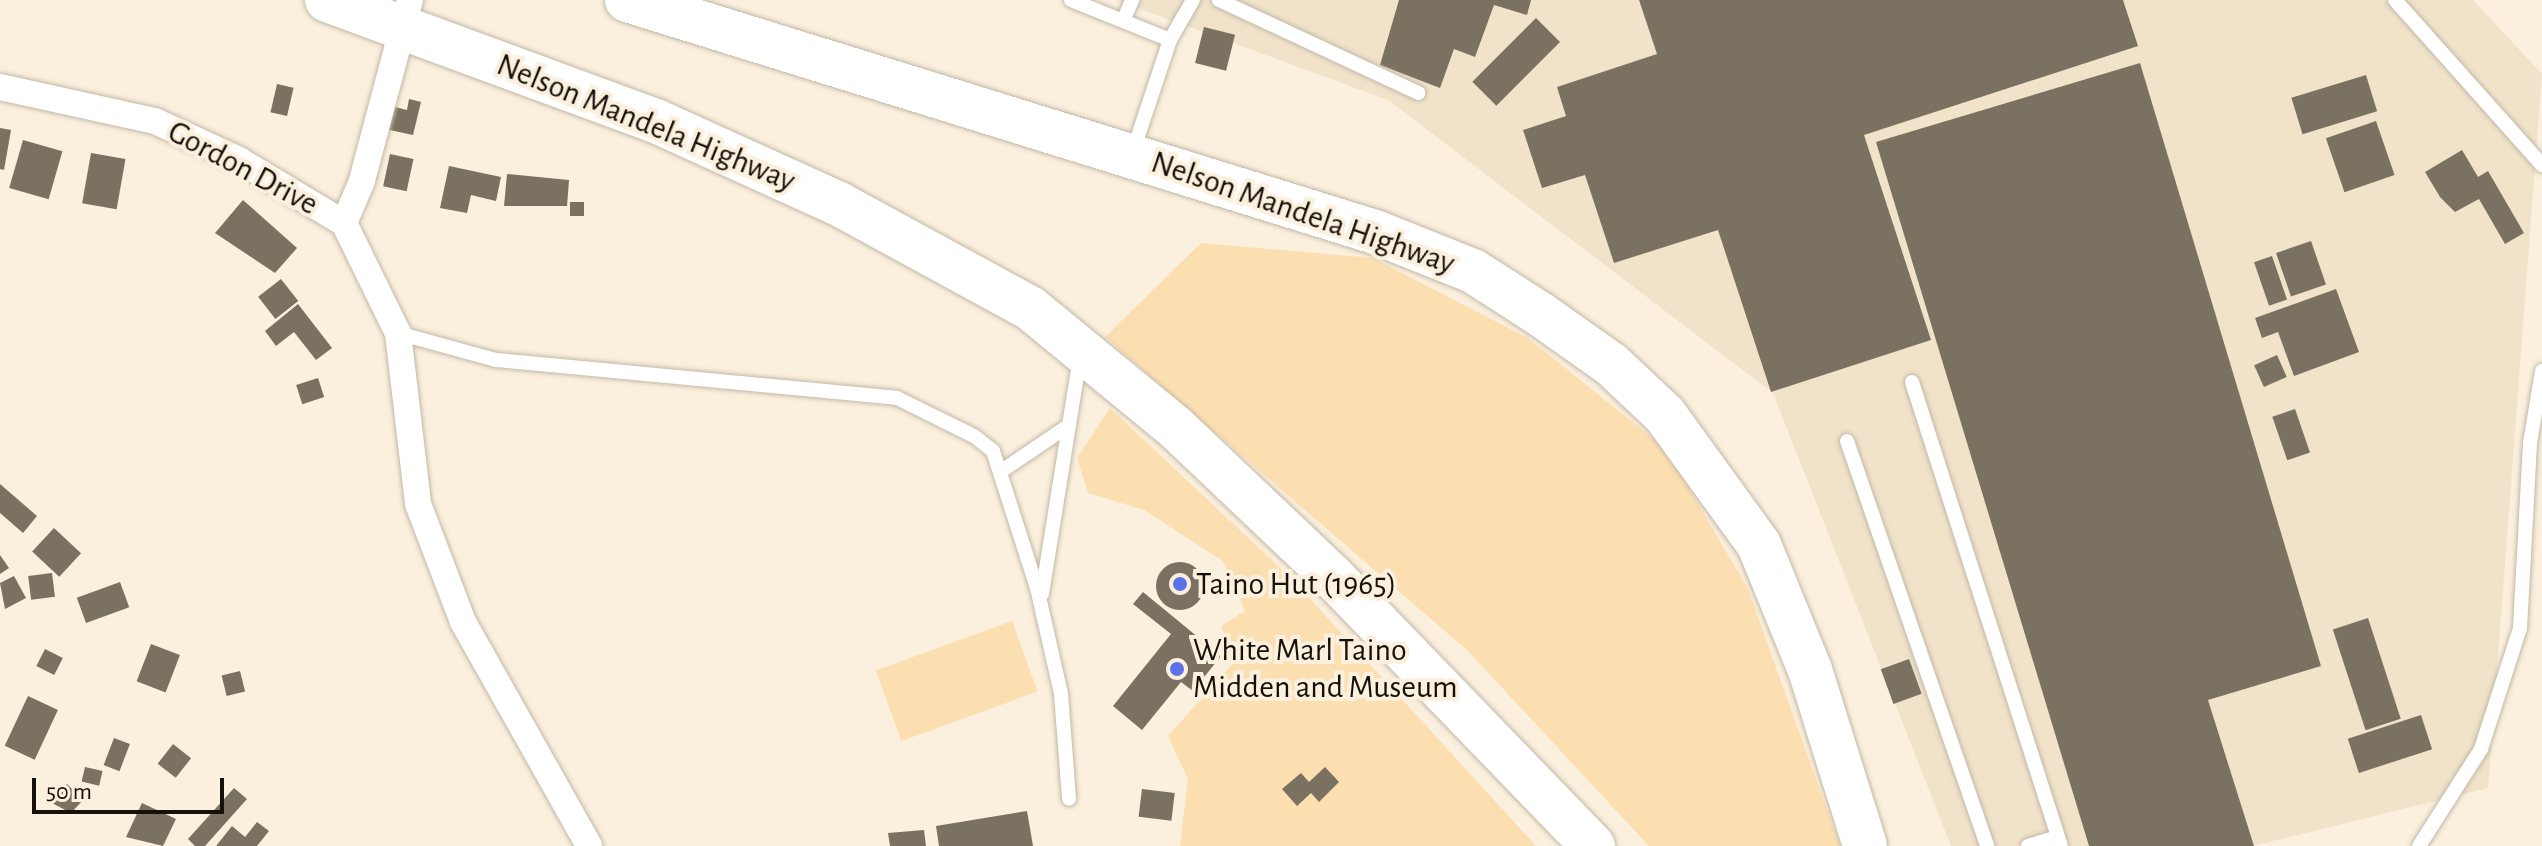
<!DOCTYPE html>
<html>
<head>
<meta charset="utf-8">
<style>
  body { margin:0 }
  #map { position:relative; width:2542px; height:846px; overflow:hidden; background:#fbefdd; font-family:"Alegreya Sans",sans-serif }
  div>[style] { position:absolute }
  .built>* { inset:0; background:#f1e3ca }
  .green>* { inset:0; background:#fcdfb1; transform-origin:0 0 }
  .building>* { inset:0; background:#7b7161; transform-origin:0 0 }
  .round { border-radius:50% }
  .roads { filter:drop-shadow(0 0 2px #c3b8a7) drop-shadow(0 0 2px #c3b8a7) }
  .lane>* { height:14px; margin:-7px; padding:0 7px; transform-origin:7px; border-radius:7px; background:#fff }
  .street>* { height:26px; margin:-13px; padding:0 13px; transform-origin:13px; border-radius:13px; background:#fff }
  .highway>* { height:44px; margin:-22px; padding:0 22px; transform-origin:22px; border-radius:22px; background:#fff }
  .dots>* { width:22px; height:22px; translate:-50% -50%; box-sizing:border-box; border:4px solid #fbefdd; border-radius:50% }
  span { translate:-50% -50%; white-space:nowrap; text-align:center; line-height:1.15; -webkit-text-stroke:8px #fbefdd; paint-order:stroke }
  .street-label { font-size:32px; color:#14100a }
  .poi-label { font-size:32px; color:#14100a }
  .left { translate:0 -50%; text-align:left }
  .scale { position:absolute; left:32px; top:778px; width:192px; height:36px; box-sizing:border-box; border:4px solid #14100a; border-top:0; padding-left:10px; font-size:24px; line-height:28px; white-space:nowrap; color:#14100a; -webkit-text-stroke:6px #fbefdd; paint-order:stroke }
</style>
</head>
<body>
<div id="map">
  <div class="built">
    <div style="clip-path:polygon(1116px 0,2473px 0,2542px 74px,2488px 788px,2253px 846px,1951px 846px,1773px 393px,1388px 100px)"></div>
  </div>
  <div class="green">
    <div style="clip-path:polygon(1201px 243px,1373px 258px,1528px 338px,1666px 449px,1748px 589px,1840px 846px,1649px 846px,1468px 651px,1105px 337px)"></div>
    <div style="clip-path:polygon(1110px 408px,1291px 578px,1536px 846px,1180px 846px,1188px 779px,1168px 736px,1236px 660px,1221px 626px,1245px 611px,1223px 561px,1144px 510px,1088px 493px,1077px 458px)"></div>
    <div style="left:1012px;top:621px;width:75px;height:145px;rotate:70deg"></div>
  </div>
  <div class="building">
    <div style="clip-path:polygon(1399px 0,1531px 0,1527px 15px,1494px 5px,1475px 57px,1454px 49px,1440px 88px,1380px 65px)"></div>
    <div style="clip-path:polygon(1639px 0,2123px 0,2138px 46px,1864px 135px,1931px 340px,1771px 392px,1718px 230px,1614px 263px,1585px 175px,1542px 188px,1523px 130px,1566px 116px,1557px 87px,1657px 54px)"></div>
    <div style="left:1536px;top:18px;width:34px;height:90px;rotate:45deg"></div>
    <div style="left:1204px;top:27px;width:32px;height:37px;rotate:14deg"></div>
    <div style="clip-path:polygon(2140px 63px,2321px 666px,2208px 700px,2254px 846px,2089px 846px,1876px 142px)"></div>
    <div style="left:2366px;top:75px;width:38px;height:78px;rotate:73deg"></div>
    <div style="left:277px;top:84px;width:17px;height:29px;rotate:13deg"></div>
    <div style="clip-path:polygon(409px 99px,421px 102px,413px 135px,385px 129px,391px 106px,407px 110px)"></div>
    <div style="left:2376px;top:121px;width:57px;height:53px;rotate:71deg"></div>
    <div style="clip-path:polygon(0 128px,11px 130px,4px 170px,0 169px)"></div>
    <div style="left:23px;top:140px;width:41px;height:50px;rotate:16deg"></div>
    <div style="clip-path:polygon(2462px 150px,2478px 177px,2488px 171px,2524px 233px,2505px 244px,2479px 199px,2455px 212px,2440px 197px,2425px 172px)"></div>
    <div style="left:91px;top:153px;width:35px;height:51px;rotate:10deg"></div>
    <div style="left:390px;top:154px;width:24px;height:33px;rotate:12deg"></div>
    <div style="clip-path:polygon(449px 166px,501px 177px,496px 201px,471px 195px,467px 213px,440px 208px)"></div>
    <div style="clip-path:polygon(507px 174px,569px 180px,567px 206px,504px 206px)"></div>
    <div style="clip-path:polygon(243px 200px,297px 248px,275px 273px,215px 233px)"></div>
    <div style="left:570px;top:202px;width:14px;height:14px"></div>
    <div style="left:2311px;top:241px;width:46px;height:37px;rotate:71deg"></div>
    <div style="left:2272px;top:256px;width:46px;height:19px;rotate:71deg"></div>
    <div style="left:281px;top:279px;width:28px;height:29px;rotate:52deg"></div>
    <div style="clip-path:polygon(2336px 289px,2359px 352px,2294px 376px,2278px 332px,2262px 338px,2255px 318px)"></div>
    <div style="clip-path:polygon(298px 304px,332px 348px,316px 360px,294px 332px,276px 346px,265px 331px)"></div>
    <div style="left:2277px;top:355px;width:24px;height:25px;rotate:66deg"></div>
    <div style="left:318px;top:378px;width:20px;height:23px;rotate:72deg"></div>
    <div style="left:2295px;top:409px;width:46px;height:24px;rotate:71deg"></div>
    <div style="clip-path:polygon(0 484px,37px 516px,23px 533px,0 513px)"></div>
    <div style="left:54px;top:528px;width:37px;height:32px;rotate:43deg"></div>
    <div style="clip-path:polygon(0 555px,9px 568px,0 574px)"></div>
    <div class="round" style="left:1156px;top:562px;width:48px;height:48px"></div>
    <div style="left:52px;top:573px;width:24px;height:24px;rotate:83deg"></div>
    <div style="clip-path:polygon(14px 576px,26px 598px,5px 609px,0 583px)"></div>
    <div style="left:120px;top:582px;width:27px;height:46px;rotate:70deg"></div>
    <div style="clip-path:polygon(1143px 592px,1221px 656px,1193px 691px,1181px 682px,1142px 730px,1113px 706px,1171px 634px,1133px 604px)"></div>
    <div style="left:2368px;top:618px;width:106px;height:37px;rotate:72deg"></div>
    <div style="left:151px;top:644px;width:31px;height:40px;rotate:21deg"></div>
    <div style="left:45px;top:649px;width:20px;height:19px;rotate:27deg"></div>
    <div style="left:1909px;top:659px;width:37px;height:30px;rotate:70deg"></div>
    <div style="left:240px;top:671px;width:21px;height:19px;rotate:76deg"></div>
    <div style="left:28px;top:696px;width:33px;height:55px;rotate:25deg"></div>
    <div style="left:2421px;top:715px;width:36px;height:77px;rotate:72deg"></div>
    <div style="left:114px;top:738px;width:17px;height:29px;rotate:21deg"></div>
    <div style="left:173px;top:744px;width:23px;height:25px;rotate:38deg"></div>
    <div style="left:85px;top:767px;width:18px;height:15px;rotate:13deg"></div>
    <div style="clip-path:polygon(1325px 767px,1339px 782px,1319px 802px,1311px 793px,1297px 806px,1282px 789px,1301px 773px,1309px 782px)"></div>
    <div style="clip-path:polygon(67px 784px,83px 800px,71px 813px,50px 802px)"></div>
    <div style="clip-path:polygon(234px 788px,247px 799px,205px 846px,195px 846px,188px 839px)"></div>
    <div style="left:1142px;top:789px;width:33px;height:28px;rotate:7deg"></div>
    <div style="clip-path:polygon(142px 803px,176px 819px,163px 846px,126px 837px)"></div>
    <div style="clip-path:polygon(1027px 811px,1033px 846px,939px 846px,936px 826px)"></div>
    <div style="clip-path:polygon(257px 822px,269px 831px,257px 846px,216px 846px,232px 826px,245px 837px)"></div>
    <div style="clip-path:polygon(924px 830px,926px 846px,890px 846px,888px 833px)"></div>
  </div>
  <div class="roads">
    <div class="lane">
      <div style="left:1071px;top:0;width:107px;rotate:22deg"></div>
      <div style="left:1170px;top:40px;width:117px;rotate:108.4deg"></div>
      <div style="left:1219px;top:0;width:220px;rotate:25deg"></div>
      <div style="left:2395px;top:0;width:221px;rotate:48.3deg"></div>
      <div style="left:1124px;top:19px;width:21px;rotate:-67deg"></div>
      <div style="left:1170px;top:40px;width:46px;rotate:-60.1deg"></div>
      <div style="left:398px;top:333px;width:102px;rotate:15.4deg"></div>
      <div style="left:496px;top:360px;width:403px;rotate:5.4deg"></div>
      <div style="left:897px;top:398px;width:86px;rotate:26.3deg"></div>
      <div style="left:974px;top:436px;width:24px;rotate:38deg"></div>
      <div style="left:993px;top:451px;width:144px;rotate:72.2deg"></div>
      <div style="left:1037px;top:588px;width:109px;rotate:77.2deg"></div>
      <div style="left:1061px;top:694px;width:105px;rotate:85.6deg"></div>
      <div style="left:1912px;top:382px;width:487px;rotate:72.2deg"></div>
      <div style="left:1847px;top:441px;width:429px;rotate:70.9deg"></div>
      <div style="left:1000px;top:472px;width:78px;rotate:-34.1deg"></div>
      <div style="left:1042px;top:594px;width:239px;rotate:-80.9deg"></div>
      <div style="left:2028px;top:846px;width:31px;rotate:-17deg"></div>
      <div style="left:2419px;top:846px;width:115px;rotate:-57.4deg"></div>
      <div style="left:2481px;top:749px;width:127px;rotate:-72.1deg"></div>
      <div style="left:2520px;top:628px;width:185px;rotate:-86.9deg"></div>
      <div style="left:2530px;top:443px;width:73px;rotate:-80.5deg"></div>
    </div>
    <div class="street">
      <div style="left:410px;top:0;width:187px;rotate:104.9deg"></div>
      <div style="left:362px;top:181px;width:46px;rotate:113.2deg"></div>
      <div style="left:344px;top:223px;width:123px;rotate:63.9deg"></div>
      <div style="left:398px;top:333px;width:172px;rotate:83.3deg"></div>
      <div style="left:418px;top:504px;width:126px;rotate:69.1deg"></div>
      <div style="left:463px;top:622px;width:257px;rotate:60.6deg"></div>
      <div style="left:0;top:87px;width:159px;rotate:12.4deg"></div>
      <div style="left:155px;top:121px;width:93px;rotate:24.9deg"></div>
      <div style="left:239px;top:160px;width:122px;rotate:31deg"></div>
    </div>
    <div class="highway">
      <div style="left:327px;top:0;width:351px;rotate:20.2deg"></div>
      <div style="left:656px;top:121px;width:201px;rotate:24.4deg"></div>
      <div style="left:839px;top:204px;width:217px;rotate:28.6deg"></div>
      <div style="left:1030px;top:308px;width:188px;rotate:39.4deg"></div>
      <div style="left:1175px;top:427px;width:219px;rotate:43.5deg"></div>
      <div style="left:1334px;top:578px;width:373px;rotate:46deg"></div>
      <div style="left:627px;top:0;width:783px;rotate:17.23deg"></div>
      <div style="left:1375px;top:232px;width:105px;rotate:21.7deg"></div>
      <div style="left:1473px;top:271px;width:80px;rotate:32.7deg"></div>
      <div style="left:1540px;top:314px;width:87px;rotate:35.2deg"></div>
      <div style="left:1611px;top:364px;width:74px;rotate:43.4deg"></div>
      <div style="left:1665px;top:415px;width:160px;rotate:54.1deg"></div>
      <div style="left:1759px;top:545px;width:135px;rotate:67.8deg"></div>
      <div style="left:1810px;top:670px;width:184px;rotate:72.6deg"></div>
    </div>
  </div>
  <div class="dots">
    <div style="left:1180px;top:584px;background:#5b72e9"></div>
    <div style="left:1177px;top:669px;background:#5b72e9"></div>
  </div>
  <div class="street-label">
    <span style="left:646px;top:123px;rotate:22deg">Nelson Mandela Highway</span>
    <span style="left:243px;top:168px;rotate:28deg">Gordon Drive</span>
    <span style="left:1303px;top:213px;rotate:19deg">Nelson Mandela Highway</span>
  </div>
  <div class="poi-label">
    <span class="left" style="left:1196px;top:584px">Taino Hut (1965)</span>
    <span class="left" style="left:1193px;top:669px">White Marl Taino<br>Midden and Museum</span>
  </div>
  <div class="scale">50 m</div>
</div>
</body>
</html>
